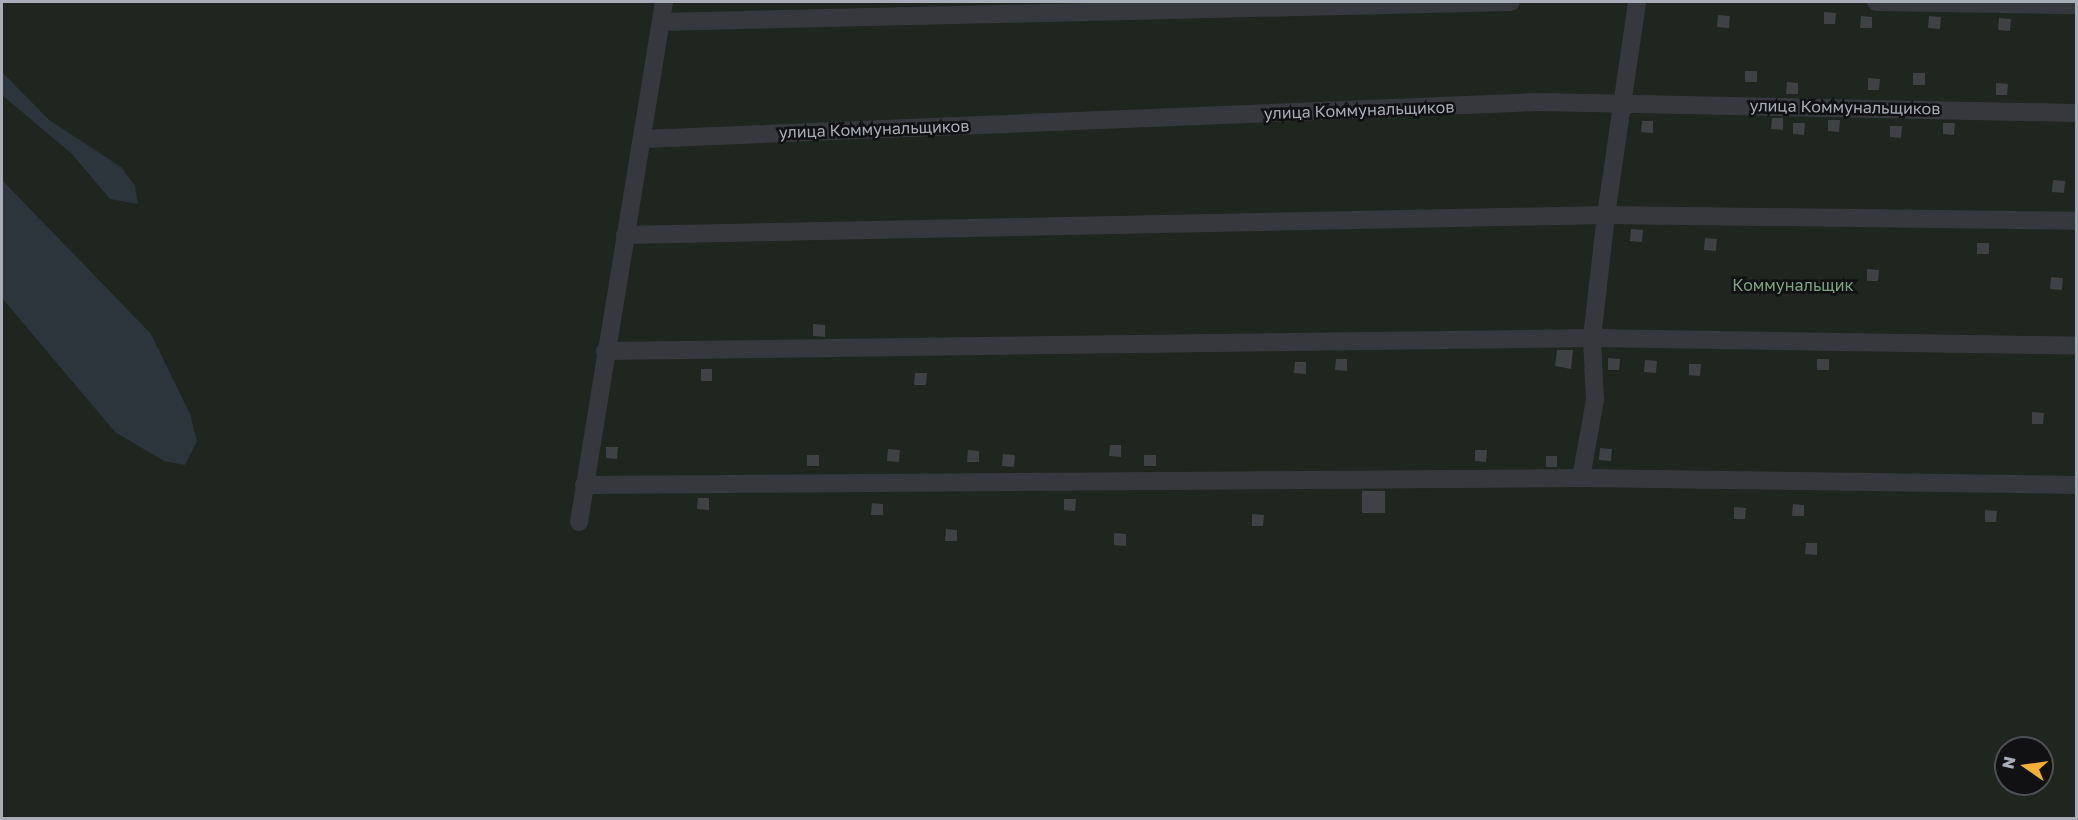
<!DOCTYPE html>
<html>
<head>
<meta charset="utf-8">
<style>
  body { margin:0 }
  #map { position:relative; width:2078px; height:820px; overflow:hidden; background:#161618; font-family:"Golos Text",sans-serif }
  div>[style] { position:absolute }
  .green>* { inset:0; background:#1e261f }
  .water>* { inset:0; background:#2c353c }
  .building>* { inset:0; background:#404145; transform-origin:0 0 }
  .minor>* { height:18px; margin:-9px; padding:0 9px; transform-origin:9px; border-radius:9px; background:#37383d }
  span { translate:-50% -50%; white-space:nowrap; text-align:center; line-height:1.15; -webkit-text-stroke:5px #111113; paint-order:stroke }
  .street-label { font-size:16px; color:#a8adb8 }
  .park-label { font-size:16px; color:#7fa381 }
  .frame { position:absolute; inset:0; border:3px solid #a8adb8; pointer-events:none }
  .north { position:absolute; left:1994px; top:736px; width:60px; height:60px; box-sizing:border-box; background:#111113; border:2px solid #4d4f55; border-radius:50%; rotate:283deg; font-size:16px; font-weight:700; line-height:24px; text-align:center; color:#a8adb8 }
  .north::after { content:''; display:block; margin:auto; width:21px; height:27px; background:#f2b134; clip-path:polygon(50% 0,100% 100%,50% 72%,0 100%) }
</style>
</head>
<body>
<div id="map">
  <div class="green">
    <div style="clip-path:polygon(evenodd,2px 2px,2076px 2px,2076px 818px,2px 818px,2px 2px,2006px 748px,2042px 748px,2042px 784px,2006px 784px,2006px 748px)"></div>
  </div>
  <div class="water">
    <div style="clip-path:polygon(2px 72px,49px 120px,121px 167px,135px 186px,138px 204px,110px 199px,72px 154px,2px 95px)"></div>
    <div style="clip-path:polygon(2px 180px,151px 334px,190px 414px,197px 441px,185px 465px,164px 461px,115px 432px,2px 298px)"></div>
  </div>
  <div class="building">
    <div style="clip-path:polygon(1824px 12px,1836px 13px,1835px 24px,1824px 24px)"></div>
    <div style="left:1718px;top:15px;width:12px;height:12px;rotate:5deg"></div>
    <div style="clip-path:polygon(1861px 16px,1872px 17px,1872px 28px,1860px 28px)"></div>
    <div style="left:1929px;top:16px;width:12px;height:12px;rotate:5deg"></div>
    <div style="left:1999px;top:18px;width:12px;height:12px;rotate:5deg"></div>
    <div style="left:1745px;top:71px;width:12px;height:11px"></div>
    <div style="left:1913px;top:73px;width:12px;height:12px"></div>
    <div style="clip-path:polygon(1868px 78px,1880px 79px,1879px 90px,1868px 90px)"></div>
    <div style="clip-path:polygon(1787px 82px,1798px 83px,1798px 94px,1786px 94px)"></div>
    <div style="clip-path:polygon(1996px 83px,2008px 84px,2007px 95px,1996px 95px)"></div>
    <div style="clip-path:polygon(1772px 118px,1783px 118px,1783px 130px,1771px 129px)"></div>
    <div style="clip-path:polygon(1828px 120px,1840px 120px,1839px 132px,1828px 131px)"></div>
    <div style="clip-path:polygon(1642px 121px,1653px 121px,1653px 133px,1641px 132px)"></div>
    <div style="clip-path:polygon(1793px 123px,1805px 123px,1804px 135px,1793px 134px)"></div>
    <div style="clip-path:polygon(1943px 123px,1955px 123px,1954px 135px,1943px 134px)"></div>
    <div style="clip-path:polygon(1890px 126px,1902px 126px,1901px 138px,1890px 137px)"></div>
    <div style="left:2053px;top:180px;width:12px;height:12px;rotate:5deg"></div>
    <div style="left:1631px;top:229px;width:12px;height:12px;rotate:5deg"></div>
    <div style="left:1705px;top:238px;width:12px;height:12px;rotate:5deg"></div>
    <div style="left:1977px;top:243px;width:12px;height:11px"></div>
    <div style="clip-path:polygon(1867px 269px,1879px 270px,1878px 281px,1867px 281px)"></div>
    <div style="left:2051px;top:277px;width:12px;height:12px;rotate:5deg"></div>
    <div style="clip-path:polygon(813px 324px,825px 325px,825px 337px,813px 336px)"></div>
    <div style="clip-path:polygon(1557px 350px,1573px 350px,1571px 369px,1555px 366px)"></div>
    <div style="clip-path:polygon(1608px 358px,1620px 359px,1619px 370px,1608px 370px)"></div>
    <div style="clip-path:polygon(1336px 359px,1347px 359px,1347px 371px,1335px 370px)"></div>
    <div style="left:1817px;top:359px;width:12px;height:11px"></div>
    <div style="left:1645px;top:360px;width:12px;height:12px;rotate:5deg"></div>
    <div style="clip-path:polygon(1295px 362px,1306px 362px,1306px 374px,1294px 373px)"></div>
    <div style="clip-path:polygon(1689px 364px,1701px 364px,1700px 376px,1689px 375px)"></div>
    <div style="left:701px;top:369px;width:11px;height:12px"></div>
    <div style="clip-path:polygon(915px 373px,927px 373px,926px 385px,914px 385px)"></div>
    <div style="clip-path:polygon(2032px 412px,2044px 413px,2043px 424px,2032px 424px)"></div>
    <div style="clip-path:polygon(1110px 445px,1121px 445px,1121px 457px,1109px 456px)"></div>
    <div style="clip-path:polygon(606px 447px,618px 447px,617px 459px,606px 458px)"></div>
    <div style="left:1600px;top:448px;width:12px;height:12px;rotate:5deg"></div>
    <div style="left:888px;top:449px;width:12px;height:12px;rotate:5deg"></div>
    <div style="clip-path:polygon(968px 450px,979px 451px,979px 462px,967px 462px)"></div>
    <div style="clip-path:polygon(1475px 450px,1487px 450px,1486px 462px,1475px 461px)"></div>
    <div style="left:1003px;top:454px;width:12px;height:12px;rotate:5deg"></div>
    <div style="left:807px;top:455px;width:12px;height:11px"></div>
    <div style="left:1144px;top:455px;width:12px;height:11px"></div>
    <div style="left:1546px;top:456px;width:11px;height:11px"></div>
    <div style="left:1362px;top:491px;width:23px;height:22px"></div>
    <div style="clip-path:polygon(698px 498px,709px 498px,709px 510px,697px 509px)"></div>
    <div style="clip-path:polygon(1064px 499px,1076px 499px,1075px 511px,1064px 510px)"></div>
    <div style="clip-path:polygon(872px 503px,883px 504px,883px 515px,871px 515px)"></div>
    <div style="clip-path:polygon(1793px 504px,1804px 505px,1804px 516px,1792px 516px)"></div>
    <div style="clip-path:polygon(1734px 507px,1746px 508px,1745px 519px,1734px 519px)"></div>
    <div style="clip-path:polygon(1985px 510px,1997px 511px,1996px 522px,1985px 522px)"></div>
    <div style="clip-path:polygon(1252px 514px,1264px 515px,1263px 526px,1252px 526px)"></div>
    <div style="clip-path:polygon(946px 529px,957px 530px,957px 541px,945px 541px)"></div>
    <div style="clip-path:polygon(1114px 533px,1126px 534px,1126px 546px,1114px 545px)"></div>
    <div style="clip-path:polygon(1806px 543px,1817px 543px,1817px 555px,1805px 554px)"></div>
  </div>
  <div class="minor">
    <div style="left:1876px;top:2px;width:200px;rotate:0.9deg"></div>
    <div style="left:661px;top:22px;width:850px;rotate:-1.35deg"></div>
    <div style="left:643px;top:139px;width:896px;rotate:-2.37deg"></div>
    <div style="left:1538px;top:102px;width:538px;rotate:1.17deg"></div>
    <div style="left:625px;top:235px;width:981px;rotate:-1.17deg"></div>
    <div style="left:1606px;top:215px;width:470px;rotate:0.7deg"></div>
    <div style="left:605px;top:351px;width:987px;rotate:-0.75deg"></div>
    <div style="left:1592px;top:338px;width:484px;rotate:0.9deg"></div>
    <div style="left:1581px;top:478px;width:79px;rotate:-79.8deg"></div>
    <div style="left:1595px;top:400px;width:62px;rotate:-92.8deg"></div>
    <div style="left:1592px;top:338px;width:124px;rotate:-83.5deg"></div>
    <div style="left:1606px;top:215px;width:215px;rotate:-81.7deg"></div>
    <div style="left:584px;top:485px;width:997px;rotate:-0.4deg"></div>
    <div style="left:1581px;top:478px;width:495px;rotate:0.8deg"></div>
    <div style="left:579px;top:522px;width:527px;rotate:-80.72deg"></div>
  </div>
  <div class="street-label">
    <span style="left:1845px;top:107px;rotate:1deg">улица Коммунальщиков</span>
    <span style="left:1359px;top:110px;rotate:-2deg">улица Коммунальщиков</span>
    <span style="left:874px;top:129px;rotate:-2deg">улица Коммунальщиков</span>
  </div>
  <div class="park-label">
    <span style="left:1793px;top:285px">Коммунальщик</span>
  </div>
  <div class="frame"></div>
  <div class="north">N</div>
</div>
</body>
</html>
